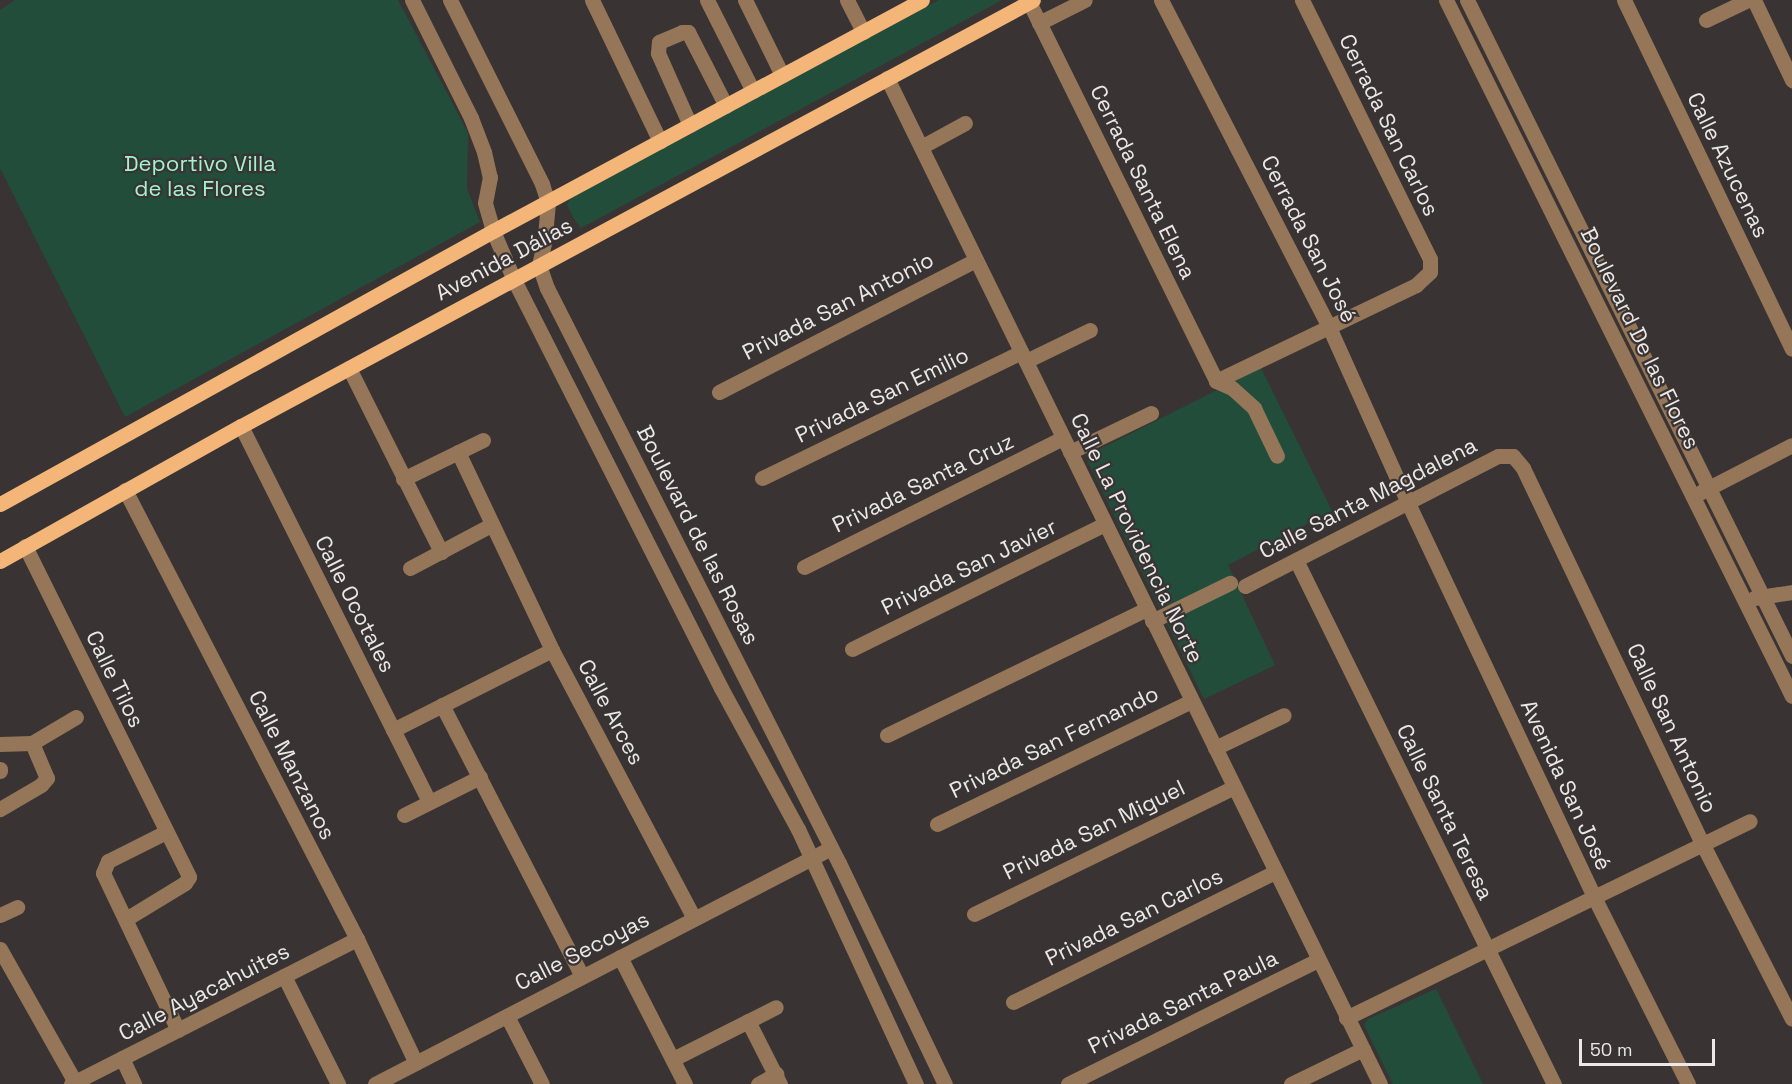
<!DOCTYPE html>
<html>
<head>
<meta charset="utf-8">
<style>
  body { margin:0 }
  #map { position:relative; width:1792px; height:1084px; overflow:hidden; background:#393433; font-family:"Space Grotesk",sans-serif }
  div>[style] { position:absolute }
  .green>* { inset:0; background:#234d3b }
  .minor>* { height:15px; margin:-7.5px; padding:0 7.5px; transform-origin:7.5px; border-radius:7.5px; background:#957659 }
  .major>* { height:15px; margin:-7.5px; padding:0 7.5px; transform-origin:7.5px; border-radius:7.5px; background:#f3b678 }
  span { translate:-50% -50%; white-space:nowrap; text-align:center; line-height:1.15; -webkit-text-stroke:4.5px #393433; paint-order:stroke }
  .street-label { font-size:22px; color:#ebe8e7 }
  .park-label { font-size:22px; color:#a2f4ce }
  .scale { position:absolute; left:1579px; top:1039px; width:136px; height:27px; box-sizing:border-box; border:3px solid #ebe8e7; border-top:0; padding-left:8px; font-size:18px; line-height:21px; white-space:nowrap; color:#ebe8e7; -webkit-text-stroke:4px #393433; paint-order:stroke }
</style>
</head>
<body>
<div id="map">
  <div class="green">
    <div style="clip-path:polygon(15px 0,398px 0,468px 133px,467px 189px,480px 222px,125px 417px,0 168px,0 10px)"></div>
    <div style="clip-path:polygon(939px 0,1002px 0,581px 228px,574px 219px,567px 205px,570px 198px)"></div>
    <div style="clip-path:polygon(1261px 368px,1332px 511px,1228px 565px,1275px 665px,1204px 699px,1088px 462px,1088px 455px)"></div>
    <div style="clip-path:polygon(1436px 989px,1483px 1084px,1393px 1084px,1364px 1025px,1368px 1019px)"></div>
  </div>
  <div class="minor">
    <div style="left:412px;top:0;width:132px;rotate:63.4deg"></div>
    <div style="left:471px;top:118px;width:36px;rotate:69deg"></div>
    <div style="left:484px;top:152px;width:26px;rotate:77deg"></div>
    <div style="left:490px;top:177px;width:26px;rotate:101deg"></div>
    <div style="left:485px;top:203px;width:29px;rotate:74deg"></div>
    <div style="left:493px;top:231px;width:53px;rotate:66.8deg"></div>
    <div style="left:514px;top:280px;width:458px;rotate:63.1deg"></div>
    <div style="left:721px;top:688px;width:161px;rotate:61.4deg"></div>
    <div style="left:798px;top:829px;width:281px;rotate:65.2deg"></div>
    <div style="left:450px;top:0;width:206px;rotate:63.4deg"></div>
    <div style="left:542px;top:184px;width:19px;rotate:72deg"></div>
    <div style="left:548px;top:202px;width:37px;rotate:95deg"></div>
    <div style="left:545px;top:239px;width:27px;rotate:103deg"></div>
    <div style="left:539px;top:265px;width:24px;rotate:71deg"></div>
    <div style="left:547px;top:288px;width:645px;rotate:63.08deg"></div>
    <div style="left:839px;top:863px;width:245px;rotate:64.4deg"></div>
    <div style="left:592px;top:0;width:157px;rotate:64.3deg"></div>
    <div style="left:707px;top:0;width:102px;rotate:63.2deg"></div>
    <div style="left:745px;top:0;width:84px;rotate:63.7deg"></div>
    <div style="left:847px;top:0;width:36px;rotate:63deg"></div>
    <div style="left:1161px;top:0;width:368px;rotate:62.8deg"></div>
    <div style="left:1329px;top:327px;width:193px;rotate:65.8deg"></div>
    <div style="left:1408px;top:503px;width:436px;rotate:64.7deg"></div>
    <div style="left:1594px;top:897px;width:209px;rotate:63.3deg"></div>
    <div style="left:1446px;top:0;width:777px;rotate:63.57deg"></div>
    <div style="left:1467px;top:0;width:732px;rotate:63.64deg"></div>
    <div style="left:1624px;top:0;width:387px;rotate:64.3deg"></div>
    <div style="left:1754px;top:0;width:89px;rotate:64.6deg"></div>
    <div style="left:1029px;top:2px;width:423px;rotate:63.7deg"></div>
    <div style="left:1706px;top:20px;width:47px;rotate:-25.5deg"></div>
    <div style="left:1039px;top:23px;width:51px;rotate:-26.6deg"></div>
    <div style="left:887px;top:78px;width:1120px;rotate:63.89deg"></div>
    <div style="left:690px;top:125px;width:79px;rotate:-114deg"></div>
    <div style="left:658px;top:53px;width:11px;rotate:-85deg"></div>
    <div style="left:659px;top:42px;width:25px;rotate:-23deg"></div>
    <div style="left:682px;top:32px;width:6px"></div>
    <div style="left:688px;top:32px;width:83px;rotate:62.8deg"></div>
    <div style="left:921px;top:147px;width:50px;rotate:-28.6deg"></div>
    <div style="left:1026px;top:361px;width:71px;rotate:-25.8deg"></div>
    <div style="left:349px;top:368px;width:206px;rotate:63.4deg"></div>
    <div style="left:1216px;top:381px;width:222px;rotate:-25.6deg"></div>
    <div style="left:1416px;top:285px;width:19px;rotate:-43deg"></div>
    <div style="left:1430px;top:272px;width:13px;rotate:-90deg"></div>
    <div style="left:1430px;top:259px;width:289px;rotate:-116.3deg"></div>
    <div style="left:1216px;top:381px;width:17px;rotate:24deg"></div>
    <div style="left:1232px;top:388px;width:30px;rotate:42deg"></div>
    <div style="left:1254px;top:408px;width:53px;rotate:64.4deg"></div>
    <div style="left:719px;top:392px;width:289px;rotate:-27.2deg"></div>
    <div style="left:241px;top:426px;width:420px;rotate:63.4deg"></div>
    <div style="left:458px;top:452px;width:219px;rotate:64.6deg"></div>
    <div style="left:552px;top:650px;width:303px;rotate:62.1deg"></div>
    <div style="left:1070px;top:452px;width:90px;rotate:-25.7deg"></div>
    <div style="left:762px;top:478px;width:288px;rotate:-25.9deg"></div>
    <div style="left:403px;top:479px;width:89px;rotate:-26deg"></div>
    <div style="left:125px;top:490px;width:505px;rotate:62.67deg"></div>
    <div style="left:357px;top:939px;width:137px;rotate:64.6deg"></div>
    <div style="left:1701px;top:492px;width:102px;rotate:-27.3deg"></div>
    <div style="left:25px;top:546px;width:369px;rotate:63.6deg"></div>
    <div style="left:189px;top:877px;width:7px;rotate:124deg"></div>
    <div style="left:185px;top:883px;width:69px;rotate:148.6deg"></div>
    <div style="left:1296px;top:560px;width:584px;rotate:63.79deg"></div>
    <div style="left:804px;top:567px;width:289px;rotate:-26.5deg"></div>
    <div style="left:410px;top:568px;width:92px;rotate:-28deg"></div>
    <div style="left:1245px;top:586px;width:284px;rotate:-27.2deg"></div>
    <div style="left:1498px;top:456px;width:15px"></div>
    <div style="left:1513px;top:456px;width:16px;rotate:50deg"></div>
    <div style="left:1523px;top:468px;width:418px;rotate:64.5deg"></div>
    <div style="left:1703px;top:845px;width:195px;rotate:62.9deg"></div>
    <div style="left:1754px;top:598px;width:38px;rotate:-9deg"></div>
    <div style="left:1152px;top:621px;width:87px;rotate:-26deg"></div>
    <div style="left:852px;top:649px;width:282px;rotate:-26.3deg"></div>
    <div style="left:442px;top:705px;width:305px;rotate:62.7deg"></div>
    <div style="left:393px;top:730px;width:178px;rotate:-26.7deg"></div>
    <div style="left:887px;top:735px;width:289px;rotate:-25.9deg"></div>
    <div style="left:32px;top:743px;width:51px;rotate:-30.6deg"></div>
    <div style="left:0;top:744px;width:32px;rotate:-2deg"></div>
    <div style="left:32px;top:743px;width:38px;rotate:67deg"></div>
    <div style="left:47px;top:778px;width:9px;rotate:131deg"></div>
    <div style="left:41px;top:785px;width:48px;rotate:149.7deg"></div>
    <div style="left:1215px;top:748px;width:76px;rotate:-25.6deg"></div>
    <div style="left:0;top:769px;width:2px;rotate:90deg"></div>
    <div style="left:404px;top:815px;width:85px;rotate:-26.6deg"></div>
    <div style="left:937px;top:824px;width:282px;rotate:-25.8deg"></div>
    <div style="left:166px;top:832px;width:65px;rotate:153.4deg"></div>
    <div style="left:108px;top:861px;width:13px;rotate:113deg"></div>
    <div style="left:103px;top:873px;width:174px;rotate:64.5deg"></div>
    <div style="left:974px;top:914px;width:289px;rotate:-26deg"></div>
    <div style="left:0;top:915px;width:19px;rotate:-25deg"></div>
    <div style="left:0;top:949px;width:153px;rotate:60.6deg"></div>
    <div style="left:620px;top:957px;width:143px;rotate:62.9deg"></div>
    <div style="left:284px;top:976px;width:121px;rotate:63.4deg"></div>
    <div style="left:1013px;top:1002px;width:292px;rotate:-26.4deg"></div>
    <div style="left:507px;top:1016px;width:76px;rotate:62.8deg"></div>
    <div style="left:1346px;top:1018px;width:449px;rotate:-26deg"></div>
    <div style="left:748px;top:1021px;width:71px;rotate:63.1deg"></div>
    <div style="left:122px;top:1058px;width:29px;rotate:65deg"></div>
    <div style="left:673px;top:1059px;width:115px;rotate:-26.8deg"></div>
    <div style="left:71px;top:1084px;width:321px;rotate:-26.9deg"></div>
    <div style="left:375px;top:1084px;width:513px;rotate:-27.36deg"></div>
    <div style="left:758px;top:1084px;width:21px;rotate:-29deg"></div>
    <div style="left:1068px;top:1084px;width:279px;rotate:-26.4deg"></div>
    <div style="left:1291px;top:1084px;width:80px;rotate:-25.9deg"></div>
  </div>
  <div class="major">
    <div style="left:0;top:504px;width:564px;rotate:-28.98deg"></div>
    <div style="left:493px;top:231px;width:487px;rotate:-28.3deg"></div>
    <div style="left:0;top:561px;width:276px;rotate:-29.3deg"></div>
    <div style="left:241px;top:426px;width:899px;rotate:-28.27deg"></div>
  </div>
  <div class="street-label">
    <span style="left:1389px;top:125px;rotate:64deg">Cerrada San Carlos</span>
    <span style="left:1728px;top:165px;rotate:64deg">Calle Azucenas</span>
    <span style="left:1143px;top:182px;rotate:64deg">Cerrada Santa Elena</span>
    <span style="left:1309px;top:239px;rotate:63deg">Cerrada San José</span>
    <span style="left:504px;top:259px;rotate:-28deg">Avenida Dálias</span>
    <span style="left:838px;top:306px;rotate:-27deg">Privada San Antonio</span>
    <span style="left:1640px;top:338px;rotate:64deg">Boulevard De las Flores</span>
    <span style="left:882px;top:395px;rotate:-26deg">Privada San Emilio</span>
    <span style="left:923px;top:483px;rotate:-26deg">Privada Santa Cruz</span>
    <span style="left:1368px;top:498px;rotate:-27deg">Calle Santa Magdalena</span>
    <span style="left:698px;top:535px;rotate:63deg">Boulevard de las Rosas</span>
    <span style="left:1137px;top:538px;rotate:64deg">Calle La Providencia Norte</span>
    <span style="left:969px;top:567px;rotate:-26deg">Privada San Javier</span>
    <span style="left:355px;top:604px;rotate:63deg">Calle Ocotales</span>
    <span style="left:115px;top:679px;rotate:64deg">Calle Tilos</span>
    <span style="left:611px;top:712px;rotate:62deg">Calle Arces</span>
    <span style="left:1672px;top:728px;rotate:65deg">Calle San Antonio</span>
    <span style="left:1054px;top:742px;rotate:-26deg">Privada San Fernando</span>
    <span style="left:292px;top:765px;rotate:63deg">Calle Manzanos</span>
    <span style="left:1566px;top:785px;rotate:65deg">Avenida San José</span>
    <span style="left:1445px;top:812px;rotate:64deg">Calle Santa Teresa</span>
    <span style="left:1094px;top:830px;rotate:-26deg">Privada San Miguel</span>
    <span style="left:1134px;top:917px;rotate:-26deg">Privada San Carlos</span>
    <span style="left:582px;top:951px;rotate:-27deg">Calle Secoyas</span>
    <span style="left:204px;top:992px;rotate:-27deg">Calle Ayacahuites</span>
    <span style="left:1183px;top:1002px;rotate:-26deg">Privada Santa Paula</span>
  </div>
  <div class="park-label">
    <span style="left:200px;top:176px">Deportivo Villa<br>de las Flores</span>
  </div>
  <div class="scale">50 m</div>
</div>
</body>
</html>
